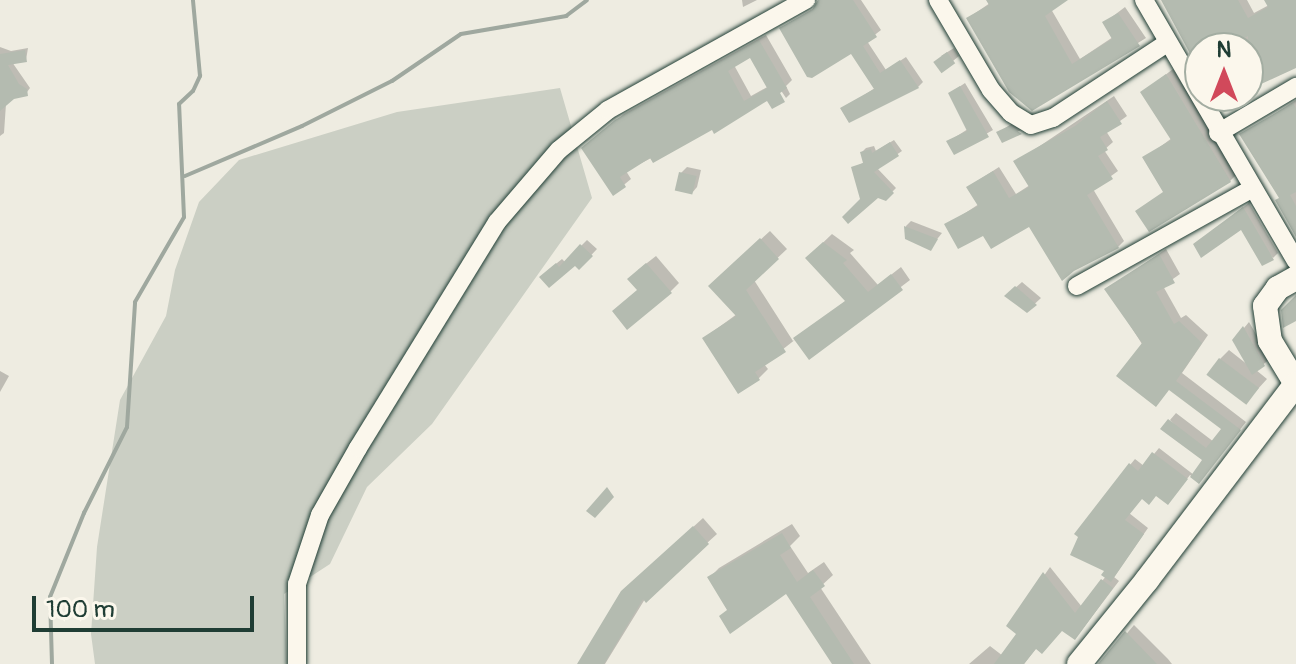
<!DOCTYPE html>
<html>
<head>
<meta charset="utf-8">
<style>
  body { margin:0 }
  #map { position:relative; width:1296px; height:664px; overflow:hidden; background:#eeece1; font-family:Pangolin,sans-serif }
  div>[style] { position:absolute }
  .green>* { inset:0; background:#cbcfc4 }
  .shadow>* { inset:0; background:#0003 }
  .stream>* { height:4px; margin:-2px; padding:0 2px; transform-origin:2px; border-radius:2px; background:#9fa89f }
  .building>* { inset:0; background:#b4bbb0; transform-origin:0 0 }
  .roads { filter:drop-shadow(0 0 2px #1f3d34) drop-shadow(0 0 2px #1f3d34) }
  .street>* { height:18px; margin:-9px; padding:0 9px; transform-origin:9px; border-radius:9px; background:#fbf7ec }
  .secondary>* { height:24px; margin:-12px; padding:0 12px; transform-origin:12px; border-radius:12px; background:#fbf7ec }
  span { translate:-50% -50%; white-space:nowrap; text-align:center; line-height:1.15; -webkit-text-stroke:6px #fbf7ec; paint-order:stroke }
  .north { position:absolute; left:1184px; top:32px; width:80px; height:80px; box-sizing:border-box; background:#fbf7ec; border:2px solid #a3ada2; border-radius:50%; rotate:0deg; font-size:22px; font-weight:700; line-height:32px; text-align:center; color:#1f3d34 }
  .north::after { content:''; display:block; margin:auto; width:28px; height:36px; background:#d1495b; clip-path:polygon(50% 0,100% 100%,50% 72%,0 100%) }
  .scale { position:absolute; left:32px; top:596px; width:222px; height:36px; box-sizing:border-box; border:4px solid #1f3d34; border-top:0; padding-left:10px; font-size:24px; line-height:28px; white-space:nowrap; color:#1f3d34; -webkit-text-stroke:6px #fbf7ec; paint-order:stroke }
</style>
</head>
<body>
<div id="map">
  <div class="green">
    <div style="clip-path:polygon(560px 88px,592px 198px,432px 424px,367px 487px,330px 564px,284px 594px,287px 664px,95px 664px,91px 634px,97px 547px,120px 400px,166px 316px,175px 270px,199px 202px,239px 160px,397px 112px)"></div>
  </div>
  <div class="shadow">
    <div style="clip-path:polygon(742px 0,757px 0,743px 7px)"></div>
    <div style="clip-path:polygon(821px 0,861px 0,881px 30px,867px 41px,886px 70px,906px 57px,923px 82px,918px 87px,843px 109px,875px 88px,851px 51px,787px 24px,816px 7px)"></div>
    <div style="clip-path:polygon(988px 0,1063px 0,1051px 9px,1080px 59px,1113px 37px,1104px 23px,1125px 7px,1146px 38px,1032px 109px,968px 18px,990px 3px)"></div>
    <div style="clip-path:polygon(1163px 0,1247px 0,1254px 13px,1269px 5px,1266px 0,1296px 0,1296px 59px,1248px 89px,1248px 48px,1200px 48px,1200px 60px)"></div>
    <div style="clip-path:polygon(evenodd,766px 35px,792px 80px,786px 86px,790px 94px,786px 98px,776px 83px,768px 98px,626px 171px,631px 179px,614px 193px,590px 142px,624px 114px,766px 35px,751px 55px,769px 86px,751px 96px,734px 65px,751px 55px)"></div>
    <div style="clip-path:polygon(0 47px,11px 51px,28px 48px,26px 60px,12px 62px,30px 88px,24px 96px,14px 98px,6px 104px,4px 133px,0 136px)"></div>
    <div style="clip-path:polygon(954px 48px,959px 56px,953px 61px,941px 56px)"></div>
    <div style="clip-path:polygon(1173px 69px,1237px 174px,1230px 181px,1165px 191px,1145px 158px,1172px 138px,1143px 92px)"></div>
    <div style="clip-path:polygon(965px 83px,993px 130px,954px 152px,949px 141px,968px 129px,950px 93px)"></div>
    <div style="clip-path:polygon(1114px 96px,1127px 116px,1106px 131px,1113px 142px,1104px 150px,1118px 171px,1093px 189px,1124px 241px,1118px 247px,1073px 270px,1029px 224px,984px 233px,947px 225px,979px 204px,968px 187px,999px 167px,1016px 194px,1030px 185px,1016px 162px)"></div>
    <div style="clip-path:polygon(1222px 96px,1241px 96px,1227px 104px)"></div>
    <div style="clip-path:polygon(1296px 100px,1296px 232px,1281px 197px,1242px 135px)"></div>
    <div style="clip-path:polygon(1016px 121px,1026px 127px,1003px 140px,999px 132px)"></div>
    <div style="clip-path:polygon(894px 140px,902px 151px,877px 168px,896px 188px,885px 199px,878px 196px,863px 200px,853px 168px,865px 162px,862px 152px,866px 148px,874px 146px,876px 151px)"></div>
    <div style="clip-path:polygon(687px 167px,701px 170px,697px 187px,692px 193px,681px 173px)"></div>
    <div style="clip-path:polygon(1249px 203px,1278px 253px,1273px 258px,1234px 214px)"></div>
    <div style="clip-path:polygon(911px 221px,942px 233px,930px 248px,907px 238px,906px 226px)"></div>
    <div style="clip-path:polygon(770px 231px,787px 249px,754px 280px,793px 341px,847px 300px,807px 258px,832px 234px,854px 250px,850px 253px,878px 285px,901px 267px,910px 280px,809px 357px,796px 339px,764px 364px,768px 369px,759px 378px,739px 391px,704px 338px,737px 314px,720px 277px)"></div>
    <div style="clip-path:polygon(587px 240px,597px 249px,579px 268px,575px 264px,547px 271px,562px 259px,565px 262px)"></div>
    <div style="clip-path:polygon(1166px 249px,1180px 274px,1163px 286px,1181px 318px,1186px 315px,1208px 335px,1182px 373px,1246px 422px,1199px 481px,1190px 475px,1173px 497px,1156px 494px,1142px 497px,1129px 513px,1148px 528px,1114px 577px,1119px 581px,1081px 631px,1062px 629px,1037px 647px,1024px 664px,969px 664px,990px 646px,1003px 656px,1019px 634px,1009px 626px,1050px 567px,1082px 607px,1106px 576px,1130px 465px,1135px 459px,1144px 466px,1159px 448px,1194px 475px,1205px 460px,1170px 420px,1176px 413px,1214px 442px,1224px 428px,1170px 388px,1107px 289px)"></div>
    <div style="clip-path:polygon(656px 256px,679px 283px,670px 292px,639px 290px,638px 270px)"></div>
    <div style="clip-path:polygon(1022px 282px,1041px 298px,1027px 311px,1007px 295px)"></div>
    <div style="clip-path:polygon(1249px 322px,1270px 359px,1256px 370px,1267px 379px,1246px 402px,1220px 359px,1229px 350px,1248px 365px,1234px 340px)"></div>
    <div style="clip-path:polygon(0 371px,9px 376px,0 392px)"></div>
    <div style="clip-path:polygon(703px 518px,717px 534px,645px 599px,605px 664px,579px 664px,633px 582px)"></div>
    <div style="clip-path:polygon(792px 524px,800px 536px,790px 546px,808px 573px,824px 562px,833px 575px,820px 587px,871px 664px,835px 664px,786px 591px,729px 608px,709px 578px,719px 568px)"></div>
    <div style="clip-path:polygon(1134px 625px,1168px 659px,1172px 664px,1101px 664px)"></div>
  </div>
  <div class="stream">
    <div style="left:185px;top:176px;width:127px;rotate:-23.1deg"></div>
    <div style="left:302px;top:126px;width:101px;rotate:-26.6deg"></div>
    <div style="left:392px;top:81px;width:83px;rotate:-34.3deg"></div>
    <div style="left:461px;top:34px;width:107px;rotate:-9.7deg"></div>
    <div style="left:566px;top:16px;width:26px;rotate:-37deg"></div>
    <div style="left:52px;top:664px;width:67px;rotate:-91.7deg"></div>
    <div style="left:50px;top:597px;width:91px;rotate:-68deg"></div>
    <div style="left:84px;top:513px;width:96px;rotate:-63.4deg"></div>
    <div style="left:127px;top:427px;width:125px;rotate:-86.3deg"></div>
    <div style="left:135px;top:302px;width:98px;rotate:-60deg"></div>
    <div style="left:184px;top:217px;width:113px;rotate:-92.5deg"></div>
    <div style="left:179px;top:104px;width:19px;rotate:-43deg"></div>
    <div style="left:193px;top:91px;width:17px;rotate:-65deg"></div>
    <div style="left:200px;top:76px;width:76px;rotate:-95.3deg"></div>
  </div>
  <div class="building">
    <div style="clip-path:polygon(818px 0,853px 0,877px 37px,863px 46px,880px 73px,900px 60px,919px 88px,849px 123px,840px 108px,874px 89px,851px 54px,812px 78px,807px 77px,779px 28px,812px 10px)"></div>
    <div style="clip-path:polygon(986px 0,1068px 0,1045px 16px,1072px 64px,1112px 39px,1102px 22px,1118px 13px,1140px 46px,1032px 111px,1009px 92px,966px 18px,989px 5px)"></div>
    <div style="clip-path:polygon(1161px 0,1238px 0,1248px 18px,1268px 7px,1264px 0,1296px 0,1296px 68px,1248px 90px,1248px 36px,1226px 48px,1200px 48px,1200px 72px)"></div>
    <div style="clip-path:polygon(evenodd,759px 40px,787px 88px,780px 93px,785px 102px,772px 109px,767px 101px,714px 134px,712px 130px,653px 163px,650px 158px,620px 177px,626px 187px,613px 196px,581px 148px,615px 120px,759px 40px,750px 58px,767px 88px,744px 101px,728px 71px,750px 58px)"></div>
    <div style="clip-path:polygon(25px 50px,27px 62px,8px 65px,19px 84px,27px 89px,28px 96px,14px 99px,0 111px,0 54px)"></div>
    <div style="left:947px;top:52px;width:14px;height:17px;rotate:54deg"></div>
    <div style="clip-path:polygon(1166px 74px,1231px 182px,1149px 232px,1135px 211px,1163px 192px,1142px 157px,1171px 140px,1140px 92px)"></div>
    <div style="clip-path:polygon(960px 86px,989px 137px,954px 155px,946px 141px,967px 131px,948px 93px)"></div>
    <div style="clip-path:polygon(1107px 101px,1122px 124px,1100px 137px,1108px 150px,1098px 156px,1113px 179px,1087px 195px,1119px 248px,1074px 271px,1062px 281px,1029px 227px,991px 249px,983px 236px,958px 249px,944px 224px,978px 206px,966px 187px,993px 171px,1009px 198px,1029px 187px,1013px 161px,1075px 126px)"></div>
    <div style="clip-path:polygon(1293px 103px,1296px 108px,1296px 192px,1290px 195px,1296px 206px,1296px 237px,1275px 200px,1279px 198px,1239px 134px)"></div>
    <div style="clip-path:polygon(1009px 126px,1022px 134px,1002px 143px,996px 132px)"></div>
    <div style="clip-path:polygon(890px 142px,899px 156px,874px 172px,894px 193px,886px 201px,878px 198px,848px 224px,842px 217px,860px 199px,851px 167px,863px 163px,860px 152px,871px 149px,872px 153px)"></div>
    <div style="left:679px;top:172px;width:18px;height:19px;rotate:13deg"></div>
    <div style="clip-path:polygon(1243px 207px,1274px 260px,1262px 266px,1241px 230px,1201px 258px,1193px 244px)"></div>
    <div style="clip-path:polygon(904px 226px,938px 239px,931px 251px,905px 239px)"></div>
    <div style="clip-path:polygon(760px 238px,779px 259px,746px 290px,786px 352px,755px 372px,760px 380px,738px 394px,702px 338px,736px 316px,708px 286px)"></div>
    <div style="clip-path:polygon(823px 242px,847px 260px,843px 263px,868px 292px,891px 274px,903px 290px,809px 360px,793px 338px,845px 301px,805px 258px)"></div>
    <div style="clip-path:polygon(580px 244px,593px 256px,579px 270px,575px 266px,549px 288px,539px 277px,556px 263px,559px 267px)"></div>
    <div style="clip-path:polygon(1159px 254px,1175px 283px,1156px 292px,1174px 324px,1179px 321px,1202px 343px,1176px 381px,1241px 430px,1199px 484px,1190px 477px,1202px 460px,1160px 429px,1168px 419px,1206px 448px,1221px 429px,1169px 390px,1156px 407px,1116px 376px,1142px 343px,1104px 289px)"></div>
    <div style="clip-path:polygon(646px 263px,672px 293px,627px 330px,612px 311px,637px 290px,627px 279px)"></div>
    <div style="clip-path:polygon(1015px 286px,1037px 305px,1027px 313px,1004px 296px)"></div>
    <div style="clip-path:polygon(1296px 295px,1296px 321px,1283px 328px,1281px 310px)"></div>
    <div style="clip-path:polygon(1243px 326px,1265px 366px,1252px 375px,1232px 340px)"></div>
    <div style="left:1219px;top:358px;width:50px;height:21px;rotate:37deg"></div>
    <div style="clip-path:polygon(1152px 452px,1188px 479px,1168px 505px,1156px 496px,1149px 505px,1142px 499px,1125px 520px,1144px 534px,1111px 582px,1101px 575px,1104px 571px,1070px 555px,1078px 537px,1074px 534px,1129px 463px,1138px 471px)"></div>
    <div style="clip-path:polygon(607px 487px,614px 497px,595px 518px,586px 511px)"></div>
    <div style="clip-path:polygon(693px 526px,709px 544px,646px 603px,643px 599px,604px 664px,577px 664px,621px 591px)"></div>
    <div style="clip-path:polygon(782px 533px,791px 548px,780px 555px,797px 582px,813px 570px,825px 586px,810px 597px,854px 664px,832px 664px,786px 594px,730px 634px,719px 616px,727px 610px,707px 577px)"></div>
    <div style="clip-path:polygon(1043px 572px,1075px 613px,1101px 579px,1113px 588px,1075px 640px,1062px 631px,1042px 654px,1036px 649px,1024px 664px,994px 664px,1016px 634px,1006px 626px)"></div>
    <div style="clip-path:polygon(1125px 631px,1157px 664px,1098px 664px)"></div>
  </div>
  <div class="roads">
    <div class="street">
      <div style="left:938px;top:0;width:104px;rotate:59.5deg"></div>
      <div style="left:991px;top:90px;width:30px;rotate:49deg"></div>
      <div style="left:1011px;top:113px;width:23px;rotate:31deg"></div>
      <div style="left:1031px;top:125px;width:23px;rotate:-18deg"></div>
      <div style="left:1053px;top:118px;width:136px;rotate:-33.3deg"></div>
      <div style="left:1144px;top:0;width:302px;rotate:59.8deg"></div>
      <div style="left:1218px;top:133px;width:91px;rotate:-30.5deg"></div>
      <div style="left:1077px;top:286px;width:201px;rotate:-29.1deg"></div>
      <div style="left:297px;top:664px;width:80px;rotate:-90deg"></div>
      <div style="left:297px;top:584px;width:73px;rotate:-71.6deg"></div>
      <div style="left:320px;top:515px;width:77px;rotate:-60.4deg"></div>
      <div style="left:358px;top:448px;width:265px;rotate:-58.4deg"></div>
      <div style="left:497px;top:222px;width:95px;rotate:-49.3deg"></div>
      <div style="left:559px;top:150px;width:63px;rotate:-39.2deg"></div>
      <div style="left:608px;top:110px;width:227px;rotate:-29.1deg"></div>
    </div>
    <div class="secondary">
      <div style="left:1296px;top:278px;width:21px;rotate:151deg"></div>
      <div style="left:1278px;top:288px;width:22px;rotate:126deg"></div>
      <div style="left:1265px;top:306px;width:35px;rotate:82deg"></div>
      <div style="left:1270px;top:341px;width:50px;rotate:58.8deg"></div>
      <div style="left:1079px;top:664px;width:108px;rotate:-51deg"></div>
      <div style="left:1147px;top:580px;width:246px;rotate:-52.8deg"></div>
    </div>
  </div>
  <div class="north">N</div>
  <div class="scale">100 m</div>
</div>
</body>
</html>
